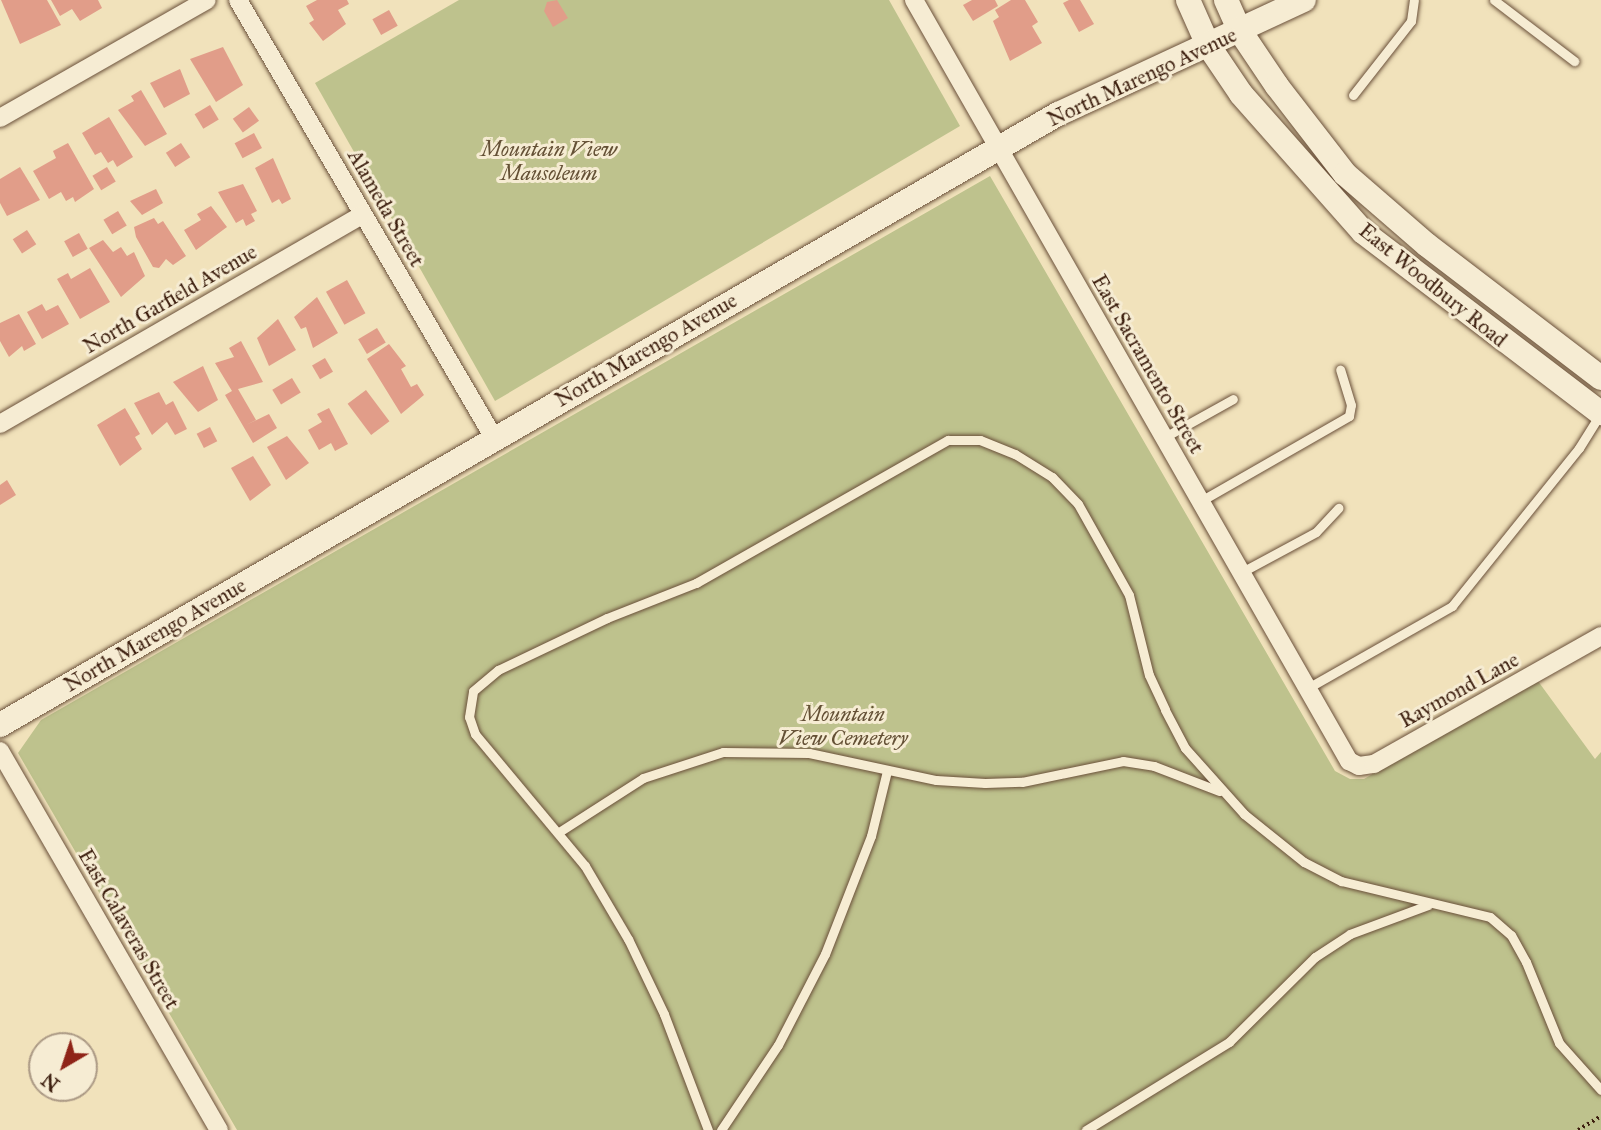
<!DOCTYPE html>
<html>
<head>
<meta charset="utf-8">
<style>
  body { margin:0 }
  #map { position:relative; width:1601px; height:1130px; overflow:hidden; background:#f1e2bb; font-family:"IM FELL Great Primer",serif }
  div>[style] { position:absolute }
  .green>* { inset:0; background:#bec28d }
  .building>* { inset:0; background:#e19d89; transform-origin:0 0 }
  .path>* { height:3.5px; margin-top:-1.75px; transform-origin:0; background:repeating-linear-gradient(90deg,#3d1f0f 0 2px,transparent 0 5.5px) }
  .roads { filter:drop-shadow(0 0 2px #6a503a) drop-shadow(0 0 2px #6a503a) }
  .lane>* { height:9px; margin:-4.5px; padding:0 4.5px; transform-origin:4.5px; border-radius:4.5px; background:#f6ecd3 }
  .street>* { height:18px; margin:-9px; padding:0 9px; transform-origin:9px; border-radius:9px; background:#f6ecd3 }
  .secondary>* { height:24px; margin:-12px; padding:0 12px; transform-origin:12px; border-radius:12px; background:#f6ecd3 }
  span { translate:-50% -50%; white-space:nowrap; text-align:center; line-height:1.15; -webkit-text-stroke:6px #f6ecd3; paint-order:stroke }
  .street-label { font-size:21px; color:#3d1f0f }
  .park-label { font-size:21px; color:#645035; font-style:italic }
  .north { position:absolute; left:28px; top:1032px; width:70px; height:70px; box-sizing:border-box; background:#f6ecd3; border:2px solid #ac9a85; border-radius:50%; rotate:219deg; font-size:19px; font-weight:700; line-height:28px; text-align:center; color:#3d1f0f }
  .north::after { content:''; display:block; margin:auto; width:24px; height:32px; background:#8f2418; clip-path:polygon(50% 0,100% 100%,50% 72%,0 100%) }
</style>
</head>
<body>
<div id="map">
  <div class="green">
    <div style="clip-path:polygon(459px 0,889px 0,960px 126px,495px 401px,315px 83px)"></div>
    <div style="clip-path:polygon(990px 176px,1335px 771px,1350px 779px,1364px 779px,1535px 677px,1595px 759px,1601px 752px,1601px 1130px,237px 1130px,18px 753px,41px 720px)"></div>
  </div>
  <div class="building">
    <div style="clip-path:polygon(1px 0,47px 0,61px 25px,20px 44px)"></div>
    <div style="clip-path:polygon(51px 0,98px 0,102px 8px,80px 21px,72px 9px,60px 16px)"></div>
    <div style="clip-path:polygon(317px 0,347px 0,349px 4px,338px 10px,346px 24px,323px 41px,309px 23px,314px 20px,306px 6px)"></div>
    <div style="clip-path:polygon(557px 0,568px 18px,553px 27px,544px 11px,547px 2px)"></div>
    <div style="clip-path:polygon(972px 0,995px 0,998px 6px,973px 21px,963px 5px)"></div>
    <div style="clip-path:polygon(1011px 0,1025px 0,1038px 22px,1032px 26px,1042px 43px,1010px 61px,993px 21px,999px 17px,995px 10px)"></div>
    <div style="clip-path:polygon(1069px 0,1080px 0,1094px 24px,1079px 32px,1063px 3px)"></div>
    <div style="left:389px;top:10px;width:18px;height:19px;rotate:61deg"></div>
    <div style="clip-path:polygon(223px 47px,243px 85px,216px 102px,190px 59px)"></div>
    <div style="clip-path:polygon(180px 69px,190px 94px,164px 108px,150px 83px)"></div>
    <div style="clip-path:polygon(141px 90px,167px 134px,145px 146px,118px 110px,134px 101px,131px 96px)"></div>
    <div style="left:210px;top:105px;width:17px;height:18px;rotate:59deg"></div>
    <div style="left:249px;top:107px;width:17px;height:20px;rotate:54deg"></div>
    <div style="clip-path:polygon(109px 117px,133px 157px,117px 167px,113px 160px,108px 163px,101px 152px,95px 155px,82px 133px)"></div>
    <div style="left:254px;top:133px;width:17px;height:22px;rotate:62deg"></div>
    <div style="clip-path:polygon(68px 143px,94px 189px,75px 202px,73px 197px,66px 201px,61px 192px,49px 199px,33px 171px,56px 158px,53px 151px)"></div>
    <div style="left:181px;top:143px;width:17px;height:18px;rotate:57deg"></div>
    <div style="clip-path:polygon(273px 158px,291px 199px,282px 204px,279px 199px,272px 203px,255px 168px)"></div>
    <div style="clip-path:polygon(20px 167px,40px 200px,7px 216px,0 203px,0 179px)"></div>
    <div style="left:107px;top:167px;width:17px;height:17px;rotate:59deg"></div>
    <div style="clip-path:polygon(243px 184px,257px 211px,251px 214px,255px 221px,246px 226px,243px 219px,236px 223px,218px 192px)"></div>
    <div style="clip-path:polygon(156px 189px,163px 203px,142px 215px,130px 201px)"></div>
    <div style="clip-path:polygon(211px 206px,227px 227px,196px 250px,184px 230px,201px 220px,197px 214px)"></div>
    <div style="left:118px;top:211px;width:17px;height:17px;rotate:59deg"></div>
    <div style="clip-path:polygon(154px 218px,158px 224px,163px 221px,186px 256px,173px 265px,166px 259px,159px 268px,153px 267px,136px 237px,134px 227px)"></div>
    <div style="left:27px;top:230px;width:17px;height:17px;rotate:57deg"></div>
    <div style="left:79px;top:233px;width:18px;height:17px;rotate:61deg"></div>
    <div style="clip-path:polygon(103px 240px,113px 252px,121px 247px,127px 256px,134px 252px,145px 276px,121px 297px,89px 248px)"></div>
    <div style="clip-path:polygon(90px 268px,110px 302px,80px 319px,57px 279px,68px 273px,71px 279px)"></div>
    <div style="left:347px;top:280px;width:38px;height:24px;rotate:61deg"></div>
    <div style="clip-path:polygon(317px 297px,338px 333px,313px 348px,306px 327px,301px 329px,294px 317px)"></div>
    <div style="clip-path:polygon(42px 304px,46px 311px,58px 305px,69px 324px,42px 339px,27px 312px)"></div>
    <div style="clip-path:polygon(19px 314px,36px 344px,24px 351px,22px 346px,9px 357px,0 341px,0 323px)"></div>
    <div style="clip-path:polygon(278px 319px,296px 350px,269px 366px,257px 338px)"></div>
    <div style="left:377px;top:328px;width:17px;height:22px;rotate:59deg"></div>
    <div style="clip-path:polygon(241px 341px,263px 382px,238px 389px,256px 420px,246px 425px,269px 414px,277px 428px,253px 443px,225px 395px,232px 391px,215px 363px,234px 357px,229px 348px)"></div>
    <div style="clip-path:polygon(389px 344px,406px 366px,401px 369px,411px 387px,417px 384px,424px 395px,401px 414px,367px 359px)"></div>
    <div style="left:325px;top:358px;width:16px;height:15px;rotate:60deg"></div>
    <div style="clip-path:polygon(203px 366px,218px 400px,198px 412px,173px 382px)"></div>
    <div style="left:292px;top:378px;width:17px;height:23px;rotate:59deg"></div>
    <div style="left:366px;top:390px;width:39px;height:23px;rotate:53deg"></div>
    <div style="clip-path:polygon(159px 392px,166px 405px,173px 401px,187px 429px,175px 435px,167px 422px,152px 435px,134px 403px)"></div>
    <div style="clip-path:polygon(125px 408px,140px 434px,135px 437px,142px 449px,120px 466px,97px 425px)"></div>
    <div style="clip-path:polygon(329px 408px,348px 444px,335px 451px,331px 443px,319px 450px,308px 430px,322px 422px,317px 414px)"></div>
    <div style="left:210px;top:427px;width:16px;height:15px;rotate:63deg"></div>
    <div style="clip-path:polygon(287px 436px,309px 463px,286px 480px,267px 447px)"></div>
    <div style="clip-path:polygon(253px 456px,271px 485px,250px 501px,231px 468px)"></div>
    <div style="clip-path:polygon(7px 480px,16px 495px,0 505px,0 485px)"></div>
  </div>
  <div class="path">
    <div style="left:1578px;top:1130px;width:27px;rotate:-31deg"></div>
  </div>
  <div class="roads">
    <div class="lane">
      <div style="left:1494px;top:0;width:101px;rotate:37.3deg"></div>
      <div style="left:1353px;top:95px;width:94px;rotate:-51.9deg"></div>
      <div style="left:1411px;top:21px;width:21px;rotate:-82deg"></div>
      <div style="left:1163px;top:438px;width:80px;rotate:-29.1deg"></div>
      <div style="left:1199px;top:502px;width:173px;rotate:-29.8deg"></div>
      <div style="left:1349px;top:416px;width:11px;rotate:-80deg"></div>
      <div style="left:1351px;top:405px;width:37px;rotate:-107deg"></div>
      <div style="left:1240px;top:573px;width:86px;rotate:-28.3deg"></div>
      <div style="left:1316px;top:532px;width:33px;rotate:-47deg"></div>
      <div style="left:1306px;top:689px;width:168px;rotate:-29.6deg"></div>
      <div style="left:1452px;top:606px;width:203px;rotate:-51.2deg"></div>
      <div style="left:1579px;top:448px;width:39px;rotate:-58deg"></div>
      <div style="left:559px;top:832px;width:100px;rotate:-32.7deg"></div>
      <div style="left:643px;top:778px;width:84px;rotate:-18deg"></div>
      <div style="left:723px;top:752px;width:86px;rotate:0.7deg"></div>
      <div style="left:809px;top:753px;width:130px;rotate:12deg"></div>
      <div style="left:936px;top:780px;width:49px;rotate:3.5deg"></div>
      <div style="left:985px;top:783px;width:37px;rotate:-2deg"></div>
      <div style="left:1022px;top:782px;width:103px;rotate:-11.7deg"></div>
      <div style="left:1123px;top:761px;width:31px;rotate:9deg"></div>
      <div style="left:1154px;top:766px;width:70px;rotate:21deg"></div>
      <div style="left:708px;top:1130px;width:124px;rotate:-110.8deg"></div>
      <div style="left:664px;top:1014px;width:83px;rotate:-115.6deg"></div>
      <div style="left:628px;top:939px;width:85px;rotate:-120.5deg"></div>
      <div style="left:585px;top:866px;width:172px;rotate:-129.8deg"></div>
      <div style="left:475px;top:734px;width:18px;rotate:-109deg"></div>
      <div style="left:469px;top:717px;width:26px;rotate:-81deg"></div>
      <div style="left:473px;top:691px;width:33px;rotate:-40deg"></div>
      <div style="left:498px;top:670px;width:121px;rotate:-25.5deg"></div>
      <div style="left:607px;top:618px;width:96px;rotate:-21.5deg"></div>
      <div style="left:696px;top:583px;width:290px;rotate:-29.6deg"></div>
      <div style="left:948px;top:440px;width:32px"></div>
      <div style="left:980px;top:440px;width:38px;rotate:22deg"></div>
      <div style="left:1015px;top:454px;width:44px;rotate:31.9deg"></div>
      <div style="left:1052px;top:477px;width:37px;rotate:46deg"></div>
      <div style="left:1078px;top:504px;width:104px;rotate:60.7deg"></div>
      <div style="left:1129px;top:595px;width:82px;rotate:76deg"></div>
      <div style="left:1149px;top:675px;width:38px;rotate:65deg"></div>
      <div style="left:1165px;top:710px;width:43px;rotate:62.2deg"></div>
      <div style="left:1185px;top:748px;width:89px;rotate:48.2deg"></div>
      <div style="left:1244px;top:814px;width:77px;rotate:38.7deg"></div>
      <div style="left:1304px;top:862px;width:42px;rotate:27.2deg"></div>
      <div style="left:1341px;top:881px;width:153px;rotate:13.6deg"></div>
      <div style="left:1490px;top:917px;width:28px;rotate:41deg"></div>
      <div style="left:1511px;top:935px;width:31px;rotate:61deg"></div>
      <div style="left:1526px;top:962px;width:87px;rotate:67.8deg"></div>
      <div style="left:1559px;top:1043px;width:63px;rotate:48.2deg"></div>
      <div style="left:721px;top:1130px;width:102px;rotate:-56.2deg"></div>
      <div style="left:778px;top:1045px;width:102px;rotate:-62.7deg"></div>
      <div style="left:825px;top:954px;width:127px;rotate:-68.7deg"></div>
      <div style="left:871px;top:836px;width:67px;rotate:-76.2deg"></div>
      <div style="left:1086px;top:1130px;width:168px;rotate:-31.6deg"></div>
      <div style="left:1229px;top:1042px;width:121px;rotate:-44.7deg"></div>
      <div style="left:1315px;top:957px;width:42px;rotate:-33.3deg"></div>
      <div style="left:1350px;top:934px;width:83px;rotate:-20.4deg"></div>
    </div>
    <div class="street">
      <div style="left:238px;top:0;width:507px;rotate:59.69deg"></div>
      <div style="left:914px;top:0;width:877px;rotate:60.25deg"></div>
      <div style="left:1349px;top:761px;width:11px;rotate:27deg"></div>
      <div style="left:1359px;top:766px;width:15px;rotate:-8deg"></div>
      <div style="left:1374px;top:764px;width:261px;rotate:-29.4deg"></div>
      <div style="left:0;top:118px;width:238px;rotate:-29.7deg"></div>
      <div style="left:0;top:424px;width:419px;rotate:-30deg"></div>
      <div style="left:0;top:751px;width:438px;rotate:60deg"></div>
    </div>
    <div class="secondary">
      <div style="left:1188px;top:0;width:49px;rotate:66deg"></div>
      <div style="left:1208px;top:45px;width:59px;rotate:56deg"></div>
      <div style="left:1241px;top:94px;width:184px;rotate:48.5deg"></div>
      <div style="left:1363px;top:232px;width:299px;rotate:37.3deg"></div>
      <div style="left:1226px;top:0;width:34px;rotate:66deg"></div>
      <div style="left:1240px;top:31px;width:66px;rotate:56.1deg"></div>
      <div style="left:1277px;top:86px;width:111px;rotate:52.3deg"></div>
      <div style="left:1345px;top:174px;width:108px;rotate:40.9deg"></div>
      <div style="left:1427px;top:245px;width:219px;rotate:37.4deg"></div>
      <div style="left:0;top:725px;width:1222px;rotate:-30.01deg"></div>
      <div style="left:1058px;top:114px;width:271px;rotate:-24.9deg"></div>
    </div>
  </div>
  <div class="street-label">
    <span style="left:1142px;top:77px;rotate:-25deg">North Marengo Avenue</span>
    <span style="left:386px;top:208px;rotate:60deg">Alameda Street</span>
    <span style="left:1433px;top:285px;rotate:39deg">East Woodbury Road</span>
    <span style="left:170px;top:299px;rotate:-30deg">North Garfield Avenue</span>
    <span style="left:646px;top:350px;rotate:-30deg">North Marengo Avenue</span>
    <span style="left:1148px;top:364px;rotate:60deg">East Sacramento Street</span>
    <span style="left:155px;top:635px;rotate:-30deg">North Marengo Avenue</span>
    <span style="left:1459px;top:690px;rotate:-29deg">Raymond Lane</span>
    <span style="left:129px;top:929px;rotate:60deg">East Calaveras Street</span>
  </div>
  <div class="park-label">
    <span style="left:549px;top:161px">Mountain View<br>Mausoleum</span>
    <span style="left:843px;top:726px">Mountain<br>View Cemetery</span>
  </div>
  <div class="north">N</div>
</div>
</body>
</html>
